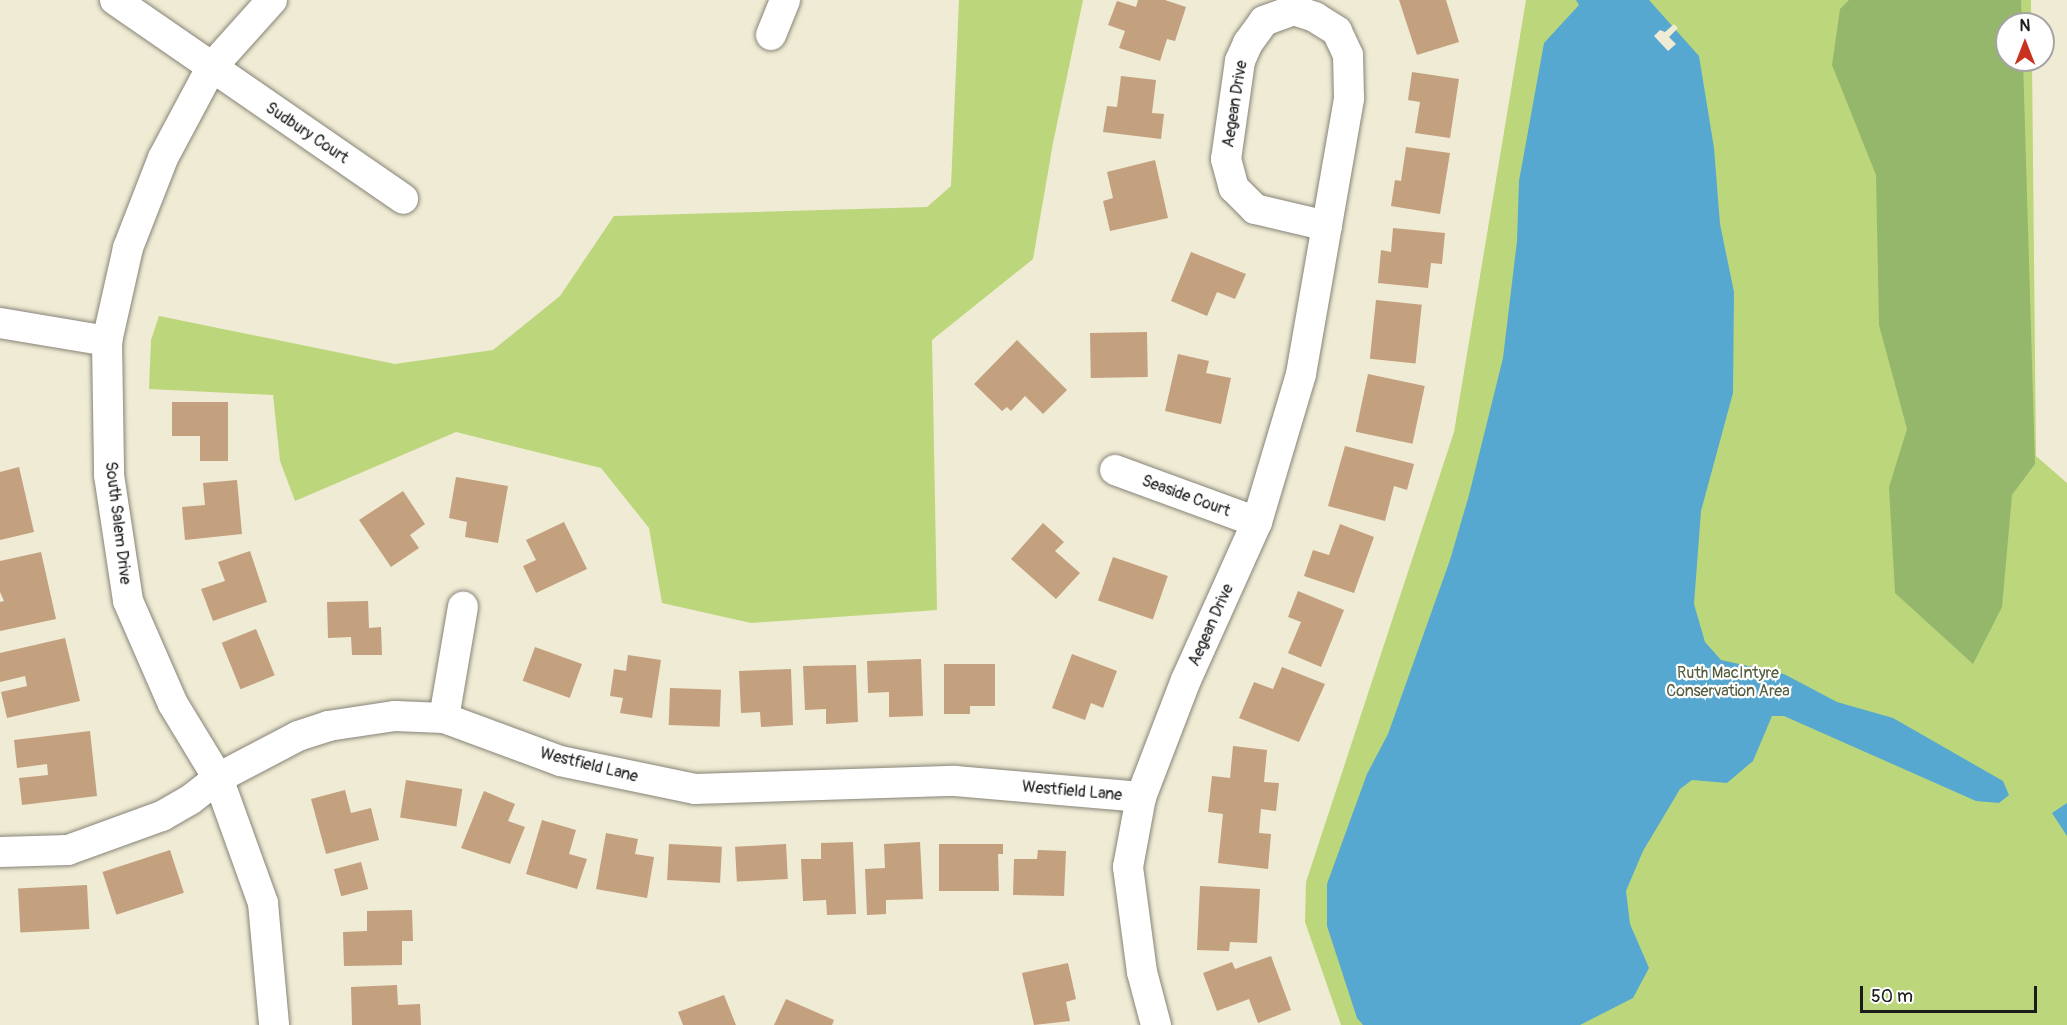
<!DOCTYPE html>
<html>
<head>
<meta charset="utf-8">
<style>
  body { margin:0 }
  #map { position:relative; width:2067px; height:1025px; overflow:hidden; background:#f0ebd4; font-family:Pangolin,sans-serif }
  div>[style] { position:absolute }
  .green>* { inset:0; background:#bcd67c }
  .forest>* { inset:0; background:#95b76c }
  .water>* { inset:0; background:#56a8d1 }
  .pier>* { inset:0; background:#f0ebd4 }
  .building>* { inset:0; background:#c3a07e; transform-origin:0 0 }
  .roads { filter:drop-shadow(0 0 2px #868478) drop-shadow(0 0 2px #868478) }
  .minor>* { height:30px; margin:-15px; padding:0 15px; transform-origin:15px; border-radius:15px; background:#fff }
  span { translate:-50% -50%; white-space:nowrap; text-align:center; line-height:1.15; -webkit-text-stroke:4.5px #fff; paint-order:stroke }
  .street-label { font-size:16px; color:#1c1c1c }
  .park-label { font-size:16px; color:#545d3e }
  .north { position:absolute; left:1995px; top:12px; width:60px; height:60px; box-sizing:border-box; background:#fff; border:2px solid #a4a4a4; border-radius:50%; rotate:0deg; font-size:16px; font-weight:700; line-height:24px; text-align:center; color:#1c1c1c }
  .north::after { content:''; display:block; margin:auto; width:21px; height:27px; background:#c8321e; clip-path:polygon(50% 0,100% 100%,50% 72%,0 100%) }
  .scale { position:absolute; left:1860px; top:986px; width:177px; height:27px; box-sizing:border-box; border:3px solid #1c1c1c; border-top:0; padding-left:8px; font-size:18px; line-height:21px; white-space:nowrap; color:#1c1c1c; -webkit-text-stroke:4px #fff; paint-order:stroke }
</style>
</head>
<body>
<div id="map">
  <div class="green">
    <div style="clip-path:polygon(959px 0,1083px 0,1053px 143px,1033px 259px,932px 340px,937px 610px,751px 623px,662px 603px,649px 528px,601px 468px,456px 432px,295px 501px,280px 461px,273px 395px,149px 389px,151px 340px,159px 316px,395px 364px,493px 350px,560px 296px,614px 216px,927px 207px,951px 186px)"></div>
    <div style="clip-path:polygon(1526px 0,2031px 0,2031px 24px,2007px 24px,2007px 60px,2032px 60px,2036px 456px,2067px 483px,2067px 1025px,1341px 1025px,1305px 922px,1306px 882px,1454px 432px)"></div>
  </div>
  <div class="forest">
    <div style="clip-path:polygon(1849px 0,2021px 0,2022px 24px,2007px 24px,2007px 60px,2023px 60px,2035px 464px,2012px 495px,2002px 607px,1973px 664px,1895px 593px,1889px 487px,1907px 429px,1879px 325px,1876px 175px,1832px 65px,1840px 9px)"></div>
  </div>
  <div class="water">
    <div style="clip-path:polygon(1576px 0,1649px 0,1699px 56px,1714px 148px,1720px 224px,1734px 292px,1733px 393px,1701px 511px,1694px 604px,1705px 642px,1721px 660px,1784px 674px,1837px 702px,1893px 718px,2003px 781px,2009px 795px,1999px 803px,1976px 801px,1784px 716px,1772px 716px,1753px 761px,1727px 783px,1692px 780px,1680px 789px,1643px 851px,1626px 891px,1630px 924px,1649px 968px,1633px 998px,1580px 1025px,1363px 1025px,1357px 1018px,1327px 926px,1327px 884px,1367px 774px,1388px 734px,1450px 560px,1469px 495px,1503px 358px,1517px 241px,1519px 181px,1544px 43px,1579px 5px)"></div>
    <div style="clip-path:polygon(2067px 803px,2067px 836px,2052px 813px)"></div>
  </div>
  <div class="pier">
    <div style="clip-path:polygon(1674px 24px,1678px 28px,1669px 37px,1676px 44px,1668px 51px,1654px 36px,1660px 30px,1665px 32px)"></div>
  </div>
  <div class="building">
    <div style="clip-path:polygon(1138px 0,1165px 0,1186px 7px,1175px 41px,1167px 39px,1160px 61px,1119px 48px,1125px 31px,1108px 25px,1117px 1px,1136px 7px)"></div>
    <div style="clip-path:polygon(1399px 0,1446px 0,1459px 42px,1417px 55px)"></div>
    <div style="clip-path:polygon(1412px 72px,1459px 79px,1450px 138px,1415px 133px,1420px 102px,1408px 100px)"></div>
    <div style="clip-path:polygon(1121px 76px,1156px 80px,1152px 113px,1164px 114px,1161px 139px,1103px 132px,1107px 106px,1117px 107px)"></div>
    <div style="clip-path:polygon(1406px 147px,1450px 153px,1440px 214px,1391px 206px,1395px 180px,1401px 181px)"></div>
    <div style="clip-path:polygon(1155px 160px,1168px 218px,1110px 231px,1103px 201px,1113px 198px,1107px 172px)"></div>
    <div style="clip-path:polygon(1393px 228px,1445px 233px,1442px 264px,1431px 263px,1428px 288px,1378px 283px,1381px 250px,1391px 252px)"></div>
    <div style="clip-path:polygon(1191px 252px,1246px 274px,1235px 299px,1217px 292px,1207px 316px,1171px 301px)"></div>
    <div style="left:1376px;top:300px;width:46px;height:59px;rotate:6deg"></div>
    <div style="left:1147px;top:332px;width:45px;height:57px;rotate:89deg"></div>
    <div style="clip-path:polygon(1017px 340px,1067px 390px,1043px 414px,1025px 396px,1011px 411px,1007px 407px,1002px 411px,974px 384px)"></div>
    <div style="clip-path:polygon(1178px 354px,1209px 361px,1206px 373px,1231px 378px,1221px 424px,1165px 411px)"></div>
    <div style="left:1368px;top:374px;width:58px;height:59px;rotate:12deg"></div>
    <div style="clip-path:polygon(172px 402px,228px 402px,228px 461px,200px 461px,200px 436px,172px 436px)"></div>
    <div style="clip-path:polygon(1345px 446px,1414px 464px,1407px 490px,1394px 486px,1385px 521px,1328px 506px)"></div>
    <div style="clip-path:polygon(19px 467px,34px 532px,0 540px,0 472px)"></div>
    <div style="clip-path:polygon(456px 477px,508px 486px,498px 543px,465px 537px,467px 522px,449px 518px)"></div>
    <div style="clip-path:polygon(237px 480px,242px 534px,185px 540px,182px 507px,205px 505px,203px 483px)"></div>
    <div style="clip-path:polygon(403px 491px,425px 524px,410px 535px,419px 548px,391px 567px,359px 520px)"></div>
    <div style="clip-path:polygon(564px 522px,587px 569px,536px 593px,523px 566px,536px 560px,526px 540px)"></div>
    <div style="clip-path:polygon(1043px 523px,1064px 542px,1055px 551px,1080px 573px,1056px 599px,1011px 559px)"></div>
    <div style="clip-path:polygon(1340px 524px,1374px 537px,1354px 593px,1304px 576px,1313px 550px,1329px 555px)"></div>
    <div style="clip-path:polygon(250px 551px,267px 602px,213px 621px,201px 589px,225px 581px,218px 562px)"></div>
    <div style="clip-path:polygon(41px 552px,56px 619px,0 631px,0 602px,4px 601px,0 592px,0 561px)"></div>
    <div style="left:1113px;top:557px;width:58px;height:46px;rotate:19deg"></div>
    <div style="clip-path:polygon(1298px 591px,1344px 610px,1321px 667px,1288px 653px,1301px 622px,1288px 617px)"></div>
    <div style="clip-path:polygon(368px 601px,369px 628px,381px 627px,382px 655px,352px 655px,351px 637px,328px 638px,327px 602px)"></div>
    <div style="left:256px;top:629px;width:50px;height:37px;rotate:68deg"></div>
    <div style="clip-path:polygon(65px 638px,80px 701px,7px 718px,1px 692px,27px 686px,25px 676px,0 682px,0 653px)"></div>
    <div style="left:535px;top:647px;width:50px;height:36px;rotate:20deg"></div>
    <div style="clip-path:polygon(1072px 654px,1117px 671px,1103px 708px,1091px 703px,1085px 720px,1052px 708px)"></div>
    <div style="clip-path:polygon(628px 655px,661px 660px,652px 718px,620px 713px,623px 698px,610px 696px,614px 669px,626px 671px)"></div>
    <div style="clip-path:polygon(921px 659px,923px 716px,889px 717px,889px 692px,868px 693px,867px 661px)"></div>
    <div style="clip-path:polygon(944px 664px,995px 664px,995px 706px,970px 706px,970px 714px,944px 714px)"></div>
    <div style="clip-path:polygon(856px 665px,858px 722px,826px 724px,826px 709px,805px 710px,803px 666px)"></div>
    <div style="clip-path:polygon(1282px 667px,1325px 684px,1299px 742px,1239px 718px,1254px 682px,1273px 689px)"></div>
    <div style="clip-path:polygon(791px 669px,793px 725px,761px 727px,760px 712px,741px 713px,739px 671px)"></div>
    <div style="left:670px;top:688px;width:51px;height:37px;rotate:2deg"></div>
    <div style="clip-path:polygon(90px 731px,97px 796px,22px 805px,19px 778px,48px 775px,47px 764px,17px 768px,14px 740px)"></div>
    <div style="clip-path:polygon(1233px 746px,1267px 750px,1264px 782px,1279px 783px,1276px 811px,1261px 809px,1259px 833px,1271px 834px,1268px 869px,1218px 863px,1223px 814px,1208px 812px,1212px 776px,1230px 778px)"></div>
    <div style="left:406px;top:780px;width:57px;height:38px;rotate:9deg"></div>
    <div style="clip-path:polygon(345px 790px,351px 813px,371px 808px,379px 840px,326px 854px,311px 799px)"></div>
    <div style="clip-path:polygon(484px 791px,515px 804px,508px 821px,525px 827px,510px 864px,461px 848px)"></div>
    <div style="clip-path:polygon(542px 820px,576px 830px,569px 854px,587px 859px,577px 889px,526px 874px)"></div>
    <div style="clip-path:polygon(606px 833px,638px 839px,635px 854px,654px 857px,647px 898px,596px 889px)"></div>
    <div style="clip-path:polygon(853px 842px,856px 914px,827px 915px,826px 900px,803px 901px,801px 859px,821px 859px,821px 843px)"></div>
    <div style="clip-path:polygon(920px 842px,923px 899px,886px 900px,886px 914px,867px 915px,865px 869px,885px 868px,884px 844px)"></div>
    <div style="left:669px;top:844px;width:53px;height:36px;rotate:3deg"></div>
    <div style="left:786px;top:844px;width:35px;height:51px;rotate:87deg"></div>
    <div style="clip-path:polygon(939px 844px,1003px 844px,1003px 854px,998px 854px,999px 891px,939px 891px)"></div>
    <div style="left:170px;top:850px;width:45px;height:71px;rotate:72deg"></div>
    <div style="clip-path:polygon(1038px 850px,1066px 851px,1064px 896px,1013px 895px,1014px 859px,1037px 859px)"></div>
    <div style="left:361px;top:862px;width:28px;height:28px;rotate:75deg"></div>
    <div style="left:87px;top:885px;width:44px;height:69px;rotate:87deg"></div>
    <div style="clip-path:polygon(1200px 886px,1260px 889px,1257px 943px,1230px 942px,1229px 951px,1197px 950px)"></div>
    <div style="clip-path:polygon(412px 910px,413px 941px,402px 941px,402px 965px,344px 966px,343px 932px,367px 931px,367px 911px)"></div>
    <div style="clip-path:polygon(1271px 956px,1291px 1010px,1258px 1023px,1249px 999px,1217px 1011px,1203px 973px,1232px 962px,1235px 969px)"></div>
    <div style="clip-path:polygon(1068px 963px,1076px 999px,1066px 1002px,1070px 1021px,1034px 1025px,1022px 973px)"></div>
    <div style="clip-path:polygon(397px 985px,398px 1005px,420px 1004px,421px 1025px,352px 1025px,351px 987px)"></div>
    <div style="clip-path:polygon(724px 995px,736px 1025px,683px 1025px,678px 1012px)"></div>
    <div style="clip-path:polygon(786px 999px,834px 1020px,832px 1025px,774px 1025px)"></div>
  </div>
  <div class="roads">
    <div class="minor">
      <div style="left:115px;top:0;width:350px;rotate:34.6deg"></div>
      <div style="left:272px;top:0;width:91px;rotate:131.9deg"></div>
      <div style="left:211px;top:68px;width:102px;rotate:118.1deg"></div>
      <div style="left:163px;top:158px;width:97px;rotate:111.3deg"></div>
      <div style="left:128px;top:248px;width:95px;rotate:102.7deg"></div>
      <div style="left:107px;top:341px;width:134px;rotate:89.1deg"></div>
      <div style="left:109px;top:475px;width:127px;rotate:81.4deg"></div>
      <div style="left:128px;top:601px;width:112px;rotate:66.4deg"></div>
      <div style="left:173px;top:704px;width:87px;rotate:58.7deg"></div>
      <div style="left:218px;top:778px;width:133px;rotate:70.2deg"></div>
      <div style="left:263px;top:903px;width:122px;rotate:84.8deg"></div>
      <div style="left:771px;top:35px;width:38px;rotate:-68deg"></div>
      <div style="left:0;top:323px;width:109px;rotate:9.5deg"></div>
      <div style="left:1115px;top:470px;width:151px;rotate:20.1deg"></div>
      <div style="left:444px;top:718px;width:113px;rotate:-80.3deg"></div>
      <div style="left:0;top:852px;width:68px;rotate:-1.7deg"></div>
      <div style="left:68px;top:850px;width:100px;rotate:-19.9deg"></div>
      <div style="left:162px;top:816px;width:32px;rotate:-30deg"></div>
      <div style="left:190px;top:800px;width:36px;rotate:-38deg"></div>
      <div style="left:218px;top:778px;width:90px;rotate:-27.7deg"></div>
      <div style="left:298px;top:736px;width:32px;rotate:-18deg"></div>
      <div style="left:328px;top:726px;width:68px;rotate:-8.5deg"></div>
      <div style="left:395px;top:716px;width:49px;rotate:2.3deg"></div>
      <div style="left:444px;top:718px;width:124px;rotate:20.3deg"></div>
      <div style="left:560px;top:761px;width:138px;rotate:11.7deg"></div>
      <div style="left:695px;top:789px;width:260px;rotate:-1.8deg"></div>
      <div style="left:955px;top:781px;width:187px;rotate:4.9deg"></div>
      <div style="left:1156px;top:1025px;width:55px;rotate:-104.8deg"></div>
      <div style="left:1142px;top:972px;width:106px;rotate:-97.6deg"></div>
      <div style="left:1128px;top:867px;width:71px;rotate:-79.5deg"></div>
      <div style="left:1141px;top:797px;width:125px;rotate:-69deg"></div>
      <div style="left:1186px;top:680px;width:173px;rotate:-65.8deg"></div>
      <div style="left:1257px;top:522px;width:154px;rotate:-73.4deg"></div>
      <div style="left:1301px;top:374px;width:280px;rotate:-80.1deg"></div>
      <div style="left:1349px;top:98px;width:43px;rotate:-91.3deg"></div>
      <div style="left:1348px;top:55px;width:26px;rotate:-115deg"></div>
      <div style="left:1337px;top:31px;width:26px;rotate:-148deg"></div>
      <div style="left:1315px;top:17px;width:22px;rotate:-162deg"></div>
      <div style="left:1294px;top:10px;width:32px;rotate:160deg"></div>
      <div style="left:1264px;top:21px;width:27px;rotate:126deg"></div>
      <div style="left:1248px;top:43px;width:20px;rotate:114deg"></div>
      <div style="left:1240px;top:61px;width:99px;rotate:98.1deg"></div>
      <div style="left:1226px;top:159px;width:30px;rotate:75deg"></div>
      <div style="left:1234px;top:188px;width:30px;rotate:45deg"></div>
      <div style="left:1255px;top:209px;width:74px;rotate:13.3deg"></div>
    </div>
  </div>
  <div class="street-label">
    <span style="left:1235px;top:104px;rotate:-81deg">Aegean Drive</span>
    <span style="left:307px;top:133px;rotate:34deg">Sudbury Court</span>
    <span style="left:1186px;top:496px;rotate:20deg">Seaside Court</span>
    <span style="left:118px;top:523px;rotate:83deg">South Salem Drive</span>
    <span style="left:1211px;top:625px;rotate:-66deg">Aegean Drive</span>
    <span style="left:589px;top:765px;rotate:14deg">Westfield Lane</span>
    <span style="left:1072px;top:791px;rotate:5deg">Westfield Lane</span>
  </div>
  <div class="park-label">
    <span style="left:1728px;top:682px">Ruth MacIntyre<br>Conservation Area</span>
  </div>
  <div class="north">N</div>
  <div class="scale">50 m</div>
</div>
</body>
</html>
